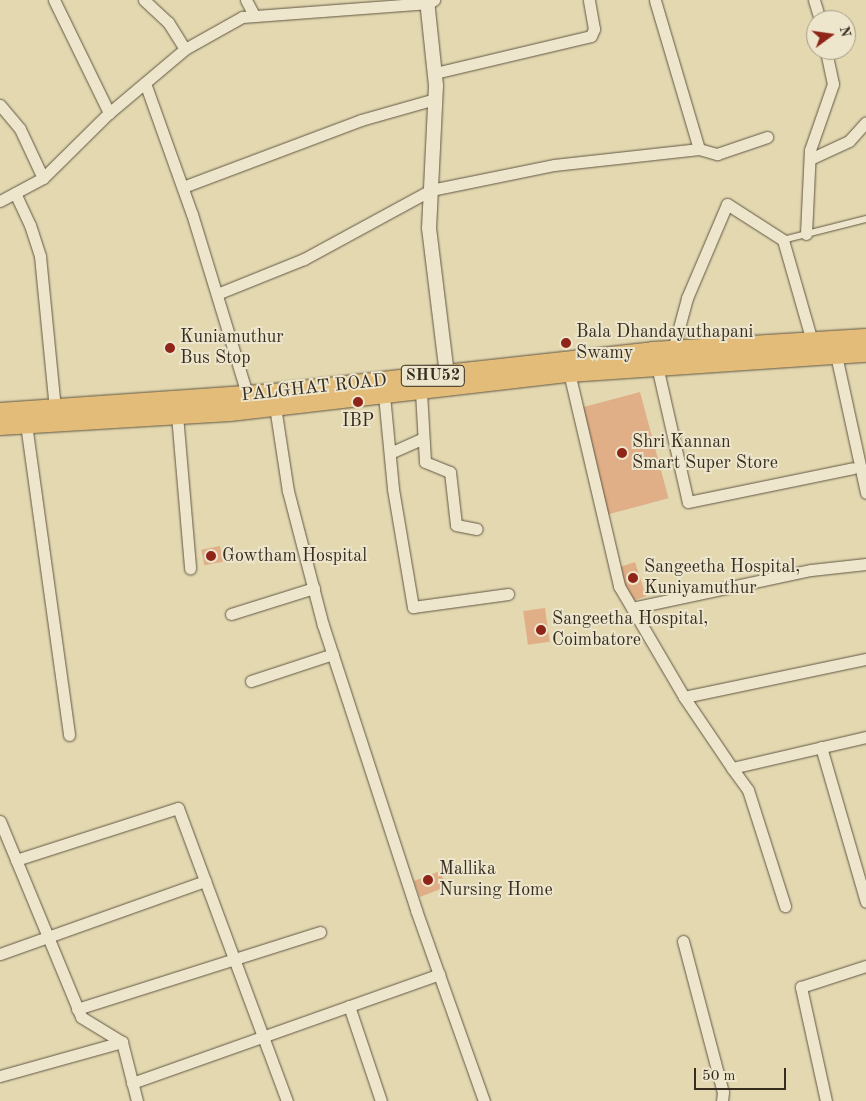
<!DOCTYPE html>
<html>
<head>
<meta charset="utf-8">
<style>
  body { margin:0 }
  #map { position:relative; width:866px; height:1101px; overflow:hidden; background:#e3d8b0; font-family:"Old Standard TT",serif }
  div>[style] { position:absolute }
  .building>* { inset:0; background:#e0af87; transform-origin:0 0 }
  .roads { filter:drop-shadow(0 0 1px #615744) drop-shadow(0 0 1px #615744) }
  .service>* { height:5.5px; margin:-2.75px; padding:0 2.75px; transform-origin:2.75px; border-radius:2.75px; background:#ede6cc }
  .minor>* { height:11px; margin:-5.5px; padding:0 5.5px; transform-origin:5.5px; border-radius:5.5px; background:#ede6cc }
  .tertiary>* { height:14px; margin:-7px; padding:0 7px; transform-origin:7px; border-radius:7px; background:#ede6cc }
  .primary>* { height:18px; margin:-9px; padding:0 9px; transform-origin:9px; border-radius:9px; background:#e2bc78 }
  .dots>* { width:14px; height:14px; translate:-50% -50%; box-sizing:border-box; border:2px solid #ede6cc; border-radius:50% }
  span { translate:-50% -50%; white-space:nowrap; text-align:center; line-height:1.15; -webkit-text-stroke:4px #ede6cc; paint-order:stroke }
  .shield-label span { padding:1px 4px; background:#ede6cc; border:1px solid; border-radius:4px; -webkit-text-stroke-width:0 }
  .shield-label { font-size:16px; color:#362c20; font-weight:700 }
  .poi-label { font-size:18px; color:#362c20 }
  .left { translate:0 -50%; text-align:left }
  .street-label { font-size:18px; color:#362c20 }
  .north { position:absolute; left:806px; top:10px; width:50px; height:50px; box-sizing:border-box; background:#ede6cc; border:1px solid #a49c87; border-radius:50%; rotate:76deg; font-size:14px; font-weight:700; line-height:20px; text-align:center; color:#362c20 }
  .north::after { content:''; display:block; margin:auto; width:18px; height:22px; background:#8f2418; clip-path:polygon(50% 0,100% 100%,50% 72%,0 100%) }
  .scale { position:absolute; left:694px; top:1068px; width:92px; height:22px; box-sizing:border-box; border:2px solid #362c20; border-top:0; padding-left:6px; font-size:15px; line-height:18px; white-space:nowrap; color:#362c20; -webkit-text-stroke:4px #ede6cc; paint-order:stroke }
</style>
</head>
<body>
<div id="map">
  <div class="building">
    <div style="left:640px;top:392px;width:110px;height:65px;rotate:75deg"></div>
    <div style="left:220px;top:546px;width:16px;height:19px;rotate:79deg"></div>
    <div style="left:635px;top:562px;width:36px;height:16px;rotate:72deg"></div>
    <div style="left:545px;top:608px;width:34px;height:22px;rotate:82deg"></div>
    <div style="left:440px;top:871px;width:17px;height:28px;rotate:69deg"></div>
  </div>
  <div class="roads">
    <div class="service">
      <div style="left:783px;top:240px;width:86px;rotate:-14.2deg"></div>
    </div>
    <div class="minor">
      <div style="left:54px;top:0;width:126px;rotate:64deg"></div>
      <div style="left:144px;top:0;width:33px;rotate:43deg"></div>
      <div style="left:168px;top:22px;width:32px;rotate:58deg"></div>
      <div style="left:246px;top:0;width:17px;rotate:62deg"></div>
      <div style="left:814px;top:0;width:21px;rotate:73deg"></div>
      <div style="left:435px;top:73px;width:160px;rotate:-13.3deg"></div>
      <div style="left:591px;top:36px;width:8px;rotate:-67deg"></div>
      <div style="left:594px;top:29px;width:29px;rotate:-100deg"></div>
      <div style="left:145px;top:83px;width:139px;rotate:70.3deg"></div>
      <div style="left:192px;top:214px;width:195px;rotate:73deg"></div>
      <div style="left:0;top:105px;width:31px;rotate:50deg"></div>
      <div style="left:20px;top:129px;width:54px;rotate:64.9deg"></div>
      <div style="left:699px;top:149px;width:19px;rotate:16deg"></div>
      <div style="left:717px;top:154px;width:53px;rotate:-18.8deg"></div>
      <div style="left:810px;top:159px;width:43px;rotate:-24.8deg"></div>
      <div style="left:849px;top:141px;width:25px;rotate:-48deg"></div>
      <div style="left:183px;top:187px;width:190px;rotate:-20.6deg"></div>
      <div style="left:361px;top:120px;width:77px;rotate:-15.8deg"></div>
      <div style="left:15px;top:193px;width:35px;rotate:65deg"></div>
      <div style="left:30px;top:225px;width:33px;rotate:72deg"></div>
      <div style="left:40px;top:256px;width:153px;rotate:84.4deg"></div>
      <div style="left:0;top:201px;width:49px;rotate:-28.1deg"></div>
      <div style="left:43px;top:178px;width:93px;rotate:-44.6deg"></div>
      <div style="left:109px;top:113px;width:99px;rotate:-40.1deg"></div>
      <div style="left:185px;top:49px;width:65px;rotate:-29.3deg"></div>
      <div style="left:242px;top:17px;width:188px;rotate:-4.3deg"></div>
      <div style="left:429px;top:3px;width:6px;rotate:-31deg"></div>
      <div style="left:806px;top:234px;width:84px;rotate:-87.3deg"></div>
      <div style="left:810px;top:150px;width:70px;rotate:-70.8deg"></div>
      <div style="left:833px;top:84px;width:35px;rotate:-102deg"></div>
      <div style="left:217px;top:294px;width:94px;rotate:-21.9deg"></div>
      <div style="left:304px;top:259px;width:145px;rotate:-28.5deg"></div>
      <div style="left:431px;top:190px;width:126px;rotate:-11.5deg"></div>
      <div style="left:554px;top:165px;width:146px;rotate:-6.3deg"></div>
      <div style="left:699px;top:149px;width:155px;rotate:-106.5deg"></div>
      <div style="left:673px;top:350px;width:54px;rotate:-74.9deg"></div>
      <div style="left:687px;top:298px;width:102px;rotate:-66.9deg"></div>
      <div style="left:727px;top:204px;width:67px;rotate:32.7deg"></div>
      <div style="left:783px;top:240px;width:105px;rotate:74deg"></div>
      <div style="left:836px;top:355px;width:141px;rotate:77.7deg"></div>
      <div style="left:657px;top:366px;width:139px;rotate:77.2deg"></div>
      <div style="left:688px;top:502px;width:168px;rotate:-11.6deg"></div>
      <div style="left:568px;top:368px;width:224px;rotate:76.8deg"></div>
      <div style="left:619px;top:586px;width:129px;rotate:59.6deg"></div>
      <div style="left:684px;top:697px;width:186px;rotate:-11.8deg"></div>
      <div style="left:421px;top:392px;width:70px;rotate:86.7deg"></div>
      <div style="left:425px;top:462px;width:27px;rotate:22deg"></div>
      <div style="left:450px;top:472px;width:53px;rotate:83.5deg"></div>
      <div style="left:456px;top:525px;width:21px;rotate:11deg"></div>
      <div style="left:384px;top:395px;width:94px;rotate:84.5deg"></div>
      <div style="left:393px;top:489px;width:120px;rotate:80.4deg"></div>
      <div style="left:413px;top:607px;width:96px;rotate:-7.8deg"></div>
      <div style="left:274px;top:400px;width:92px;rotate:81.3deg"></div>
      <div style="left:288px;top:491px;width:138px;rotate:75.4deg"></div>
      <div style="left:323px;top:625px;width:300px;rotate:71.9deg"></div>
      <div style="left:416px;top:910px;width:203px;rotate:70.4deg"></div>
      <div style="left:177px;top:415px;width:154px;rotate:85.1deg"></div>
      <div style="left:26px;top:424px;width:314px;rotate:82.1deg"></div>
      <div style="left:390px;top:453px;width:36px;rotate:-24deg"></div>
      <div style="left:632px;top:608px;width:183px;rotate:-12deg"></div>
      <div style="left:811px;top:570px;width:55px;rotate:-6.2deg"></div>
      <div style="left:231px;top:614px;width:87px;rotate:-17.4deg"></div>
      <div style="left:251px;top:681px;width:86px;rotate:-18.2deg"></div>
      <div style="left:684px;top:697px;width:86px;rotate:55.9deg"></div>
      <div style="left:732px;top:768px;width:138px;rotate:-13deg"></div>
      <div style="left:821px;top:747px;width:161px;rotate:73.8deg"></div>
      <div style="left:732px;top:768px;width:27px;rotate:54deg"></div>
      <div style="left:748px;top:790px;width:122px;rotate:72.3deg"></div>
      <div style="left:0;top:821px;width:212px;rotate:67.5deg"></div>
      <div style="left:81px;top:1017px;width:48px;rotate:31.4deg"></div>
      <div style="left:122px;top:1042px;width:61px;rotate:75.7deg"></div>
      <div style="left:16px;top:860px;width:170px;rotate:-17.8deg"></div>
      <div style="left:178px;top:808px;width:313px;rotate:69.6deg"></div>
      <div style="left:683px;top:941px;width:156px;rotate:75.2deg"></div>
      <div style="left:723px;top:1092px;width:9px;rotate:96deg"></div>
      <div style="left:0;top:954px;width:218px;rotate:-19.6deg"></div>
      <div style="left:349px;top:1006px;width:100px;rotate:71.4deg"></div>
      <div style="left:77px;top:1009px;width:255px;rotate:-17.6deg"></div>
      <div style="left:0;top:1076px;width:127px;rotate:-15.6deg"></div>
      <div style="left:132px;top:1083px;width:326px;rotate:-19.5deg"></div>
      <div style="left:826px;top:1101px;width:117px;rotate:-102.4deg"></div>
      <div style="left:801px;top:987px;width:68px;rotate:-17.9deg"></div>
    </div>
    <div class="tertiary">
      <div style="left:427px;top:0;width:86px;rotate:84deg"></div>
      <div style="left:436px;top:86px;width:142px;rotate:92.8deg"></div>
      <div style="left:429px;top:228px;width:156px;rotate:83deg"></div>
    </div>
    <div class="primary">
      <div style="left:0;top:412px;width:274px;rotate:-4deg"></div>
      <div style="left:273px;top:393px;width:382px;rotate:-6.3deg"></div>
      <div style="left:653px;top:351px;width:213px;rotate:-3.5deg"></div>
      <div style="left:0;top:426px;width:230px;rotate:-3.5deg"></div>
      <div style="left:230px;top:412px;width:341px;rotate:-6.6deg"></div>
      <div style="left:569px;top:373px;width:298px;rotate:-3.9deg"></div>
    </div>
  </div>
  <div class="dots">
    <div style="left:566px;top:343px;background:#8f2418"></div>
    <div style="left:170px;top:348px;background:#8f2418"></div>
    <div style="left:358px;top:402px;background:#8f2418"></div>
    <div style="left:622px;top:453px;background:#8f2418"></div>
    <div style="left:211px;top:556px;background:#8f2418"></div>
    <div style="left:633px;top:578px;background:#8f2418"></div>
    <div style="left:541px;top:630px;background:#8f2418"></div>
    <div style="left:428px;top:880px;background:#8f2418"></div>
  </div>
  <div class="shield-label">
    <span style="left:433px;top:376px">SHU52</span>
  </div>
  <div class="poi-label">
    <span class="left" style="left:576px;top:343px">Bala Dhandayuthapani<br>Swamy</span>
    <span class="left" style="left:180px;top:348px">Kuniamuthur<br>Bus Stop</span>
    <span style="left:358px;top:421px">IBP</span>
    <span class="left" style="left:632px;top:453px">Shri Kannan<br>Smart Super Store</span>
    <span class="left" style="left:222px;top:556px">Gowtham Hospital</span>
    <span class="left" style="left:644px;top:578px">Sangeetha Hospital,<br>Kuniyamuthur</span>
    <span class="left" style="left:552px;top:630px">Sangeetha Hospital,<br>Coimbatore</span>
    <span class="left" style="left:439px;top:880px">Mallika<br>Nursing Home</span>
  </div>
  <div class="street-label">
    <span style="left:314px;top:388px;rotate:-6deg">PALGHAT ROAD</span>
  </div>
  <div class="north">N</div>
  <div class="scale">50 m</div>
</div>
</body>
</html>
